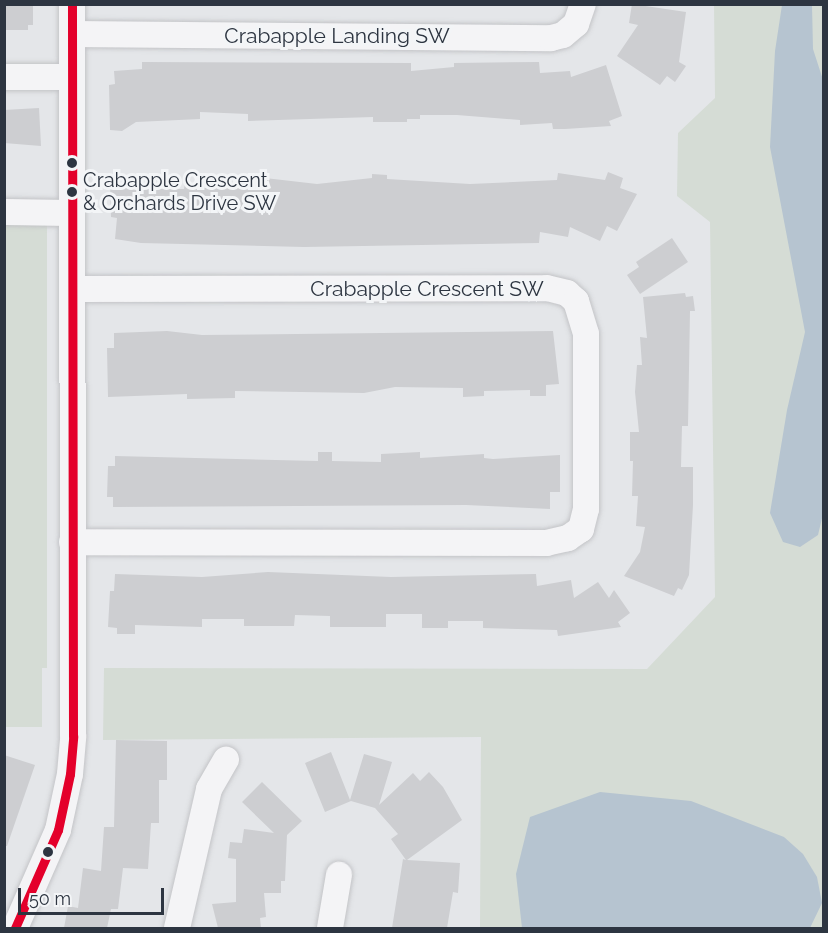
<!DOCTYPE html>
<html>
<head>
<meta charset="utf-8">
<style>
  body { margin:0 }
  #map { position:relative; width:828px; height:933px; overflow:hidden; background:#e4e6e9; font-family:Raleway,sans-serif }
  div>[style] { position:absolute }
  .green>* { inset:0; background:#d5dcd5 }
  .water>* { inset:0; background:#b6c4d0 }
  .building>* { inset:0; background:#cdced1 }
  .roads { filter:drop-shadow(0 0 2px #c3c4c7) drop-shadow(0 0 2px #c3c4c7) }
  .minor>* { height:26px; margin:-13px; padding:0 13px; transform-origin:13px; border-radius:13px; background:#f4f4f6 }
  .bus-1>* { height:9px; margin:-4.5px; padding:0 4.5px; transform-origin:4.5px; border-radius:4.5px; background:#e4002b }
  .dots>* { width:16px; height:16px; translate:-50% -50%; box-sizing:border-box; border:3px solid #f3f5f7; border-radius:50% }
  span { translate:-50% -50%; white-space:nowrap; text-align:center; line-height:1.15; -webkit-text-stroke:6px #f3f5f7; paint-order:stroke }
  .bus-label { font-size:20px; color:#2d3541 }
  .left { translate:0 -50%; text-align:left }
  .street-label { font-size:21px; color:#2d3541 }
  .frame { position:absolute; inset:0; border:6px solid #2d3541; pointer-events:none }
  .scale { position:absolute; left:18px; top:888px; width:146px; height:27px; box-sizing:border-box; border:3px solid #2d3541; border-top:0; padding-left:8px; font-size:18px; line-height:21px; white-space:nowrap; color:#2d3541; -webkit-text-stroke:4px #f3f5f7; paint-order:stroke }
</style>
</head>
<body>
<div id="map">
  <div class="green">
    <div style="clip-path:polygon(714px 5px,823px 5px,823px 928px,480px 928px,481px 737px,103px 740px,104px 668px,647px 669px,715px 597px,710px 222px,677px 196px,678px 133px,715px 98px)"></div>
    <div style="clip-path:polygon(4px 219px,47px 219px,47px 668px,42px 668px,42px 727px,5px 727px)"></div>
  </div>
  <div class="water">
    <div style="clip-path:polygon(782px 5px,812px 5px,813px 49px,824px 83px,823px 514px,818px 535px,800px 547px,783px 542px,770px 513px,787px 410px,805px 332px,770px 147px,775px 51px)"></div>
    <div style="clip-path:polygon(600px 792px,691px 801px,784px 837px,803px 854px,817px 877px,822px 903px,810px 928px,522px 928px,516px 874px,530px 817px)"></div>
  </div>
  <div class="building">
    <div style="clip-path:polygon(4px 4px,33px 4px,33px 25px,28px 25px,28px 30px,4px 30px)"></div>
    <div style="clip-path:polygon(632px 4px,686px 12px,679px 62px,686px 66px,675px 82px,667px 76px,660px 85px,617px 56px,638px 25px,629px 23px)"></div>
    <div style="clip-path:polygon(142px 62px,411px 63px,411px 71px,454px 67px,454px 63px,539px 62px,540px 73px,570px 71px,571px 77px,606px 65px,622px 116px,609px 121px,611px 126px,565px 129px,553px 129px,552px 123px,520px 125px,520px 120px,457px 115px,420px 115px,420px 119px,407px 119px,407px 122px,373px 122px,373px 117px,248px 121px,248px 114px,200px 112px,200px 119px,136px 122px,122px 131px,110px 130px,109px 85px,115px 84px,114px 71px,142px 69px)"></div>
    <div style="clip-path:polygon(39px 108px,41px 146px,4px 143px,4px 110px)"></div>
    <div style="clip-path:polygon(608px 172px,623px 178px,620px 188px,637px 194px,617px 231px,607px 226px,600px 241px,570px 227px,568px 237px,540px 232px,539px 243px,304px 247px,141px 243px,115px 239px,117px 218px,111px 217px,110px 183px,137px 185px,137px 189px,184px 189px,185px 183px,199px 183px,199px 188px,234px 188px,234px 182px,265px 182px,265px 178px,317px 184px,372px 178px,372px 174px,387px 175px,387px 179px,470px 184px,557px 180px,558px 173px,605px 180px)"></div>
    <div style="clip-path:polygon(672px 238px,688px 262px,640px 294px,627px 275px,639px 267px,636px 262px)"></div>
    <div style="clip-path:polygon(685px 293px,686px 297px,693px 296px,695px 311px,690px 311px,688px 426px,682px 426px,681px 467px,693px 467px,693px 505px,689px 575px,682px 590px,678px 588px,674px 596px,624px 576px,640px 552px,645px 527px,636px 526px,638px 496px,632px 496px,633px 461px,630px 461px,630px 432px,639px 432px,635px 392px,637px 365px,642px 365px,640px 337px,647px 338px,643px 297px)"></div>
    <div style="clip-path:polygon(167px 331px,202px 335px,553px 331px,559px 384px,546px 385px,546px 396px,530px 396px,530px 390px,484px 391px,484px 396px,463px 397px,463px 388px,395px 387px,364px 393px,235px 391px,235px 398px,187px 399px,187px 394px,108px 397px,107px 348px,114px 348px,114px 333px)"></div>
    <div style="clip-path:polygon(318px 452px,332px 452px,332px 461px,381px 462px,381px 454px,401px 453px,420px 452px,420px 458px,484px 454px,484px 458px,493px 459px,560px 455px,560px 492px,550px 492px,550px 509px,466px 505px,113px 507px,113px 497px,107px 497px,108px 466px,115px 466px,115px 456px,318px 461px)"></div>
    <div style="clip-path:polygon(268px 572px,391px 577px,536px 574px,537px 586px,571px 580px,574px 598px,598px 582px,609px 598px,614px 590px,630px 613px,618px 622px,621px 627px,558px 636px,557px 630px,483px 628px,483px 621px,448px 621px,448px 628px,422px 628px,422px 614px,386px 614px,386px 627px,330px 627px,330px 616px,295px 615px,294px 626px,244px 626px,244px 619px,202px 619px,202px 627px,135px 625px,135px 634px,117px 634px,117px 628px,108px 627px,110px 591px,114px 591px,115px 574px,202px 577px)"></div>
    <div style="clip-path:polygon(116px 740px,167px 741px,167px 780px,159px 780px,159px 823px,151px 823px,148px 869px,123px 868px,118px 909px,111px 909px,107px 928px,64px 928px,68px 906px,78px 908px,83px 868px,101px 871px,104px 827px,114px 827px)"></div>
    <div style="clip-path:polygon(331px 752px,350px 800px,364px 754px,392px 762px,379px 805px,413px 773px,420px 781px,429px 772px,443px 787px,462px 820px,407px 860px,460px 863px,458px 893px,453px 892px,447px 928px,392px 928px,403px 859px,406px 860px,391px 839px,398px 834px,375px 808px,351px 801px,325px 812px,305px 763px)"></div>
    <div style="clip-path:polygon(4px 755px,35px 765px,7px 846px,4px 846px)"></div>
    <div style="clip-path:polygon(262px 782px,302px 821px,287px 835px,285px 881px,281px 881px,281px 893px,264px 893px,266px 917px,260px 918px,261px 928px,218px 928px,212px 904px,236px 902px,236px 859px,228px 858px,230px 842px,242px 843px,244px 829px,274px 833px,242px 802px)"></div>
  </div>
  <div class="roads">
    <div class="minor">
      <div style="left:72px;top:34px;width:479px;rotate:0.5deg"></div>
      <div style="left:551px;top:38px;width:12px;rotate:-14deg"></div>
      <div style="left:563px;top:35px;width:17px;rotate:-40deg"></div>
      <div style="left:576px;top:24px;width:21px;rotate:-71deg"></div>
      <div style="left:4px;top:77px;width:68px"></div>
      <div style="left:4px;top:212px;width:68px;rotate:0.8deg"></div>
      <div style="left:72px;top:289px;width:475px;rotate:-0.1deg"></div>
      <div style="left:547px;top:288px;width:21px;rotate:14deg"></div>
      <div style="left:567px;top:293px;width:12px;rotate:42deg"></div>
      <div style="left:576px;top:301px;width:34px;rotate:73deg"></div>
      <div style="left:586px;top:334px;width:175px;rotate:90deg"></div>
      <div style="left:586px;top:509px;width:21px;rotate:104deg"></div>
      <div style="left:581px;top:529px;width:16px;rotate:145deg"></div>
      <div style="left:568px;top:538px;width:22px;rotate:167deg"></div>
      <div style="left:547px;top:543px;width:475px;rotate:-179.9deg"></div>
      <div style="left:15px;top:928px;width:107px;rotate:-66.3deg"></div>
      <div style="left:58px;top:830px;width:57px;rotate:-77.9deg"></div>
      <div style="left:70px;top:774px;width:38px;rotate:-85deg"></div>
      <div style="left:73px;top:736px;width:732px;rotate:-90.08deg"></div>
      <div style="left:177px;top:928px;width:143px;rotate:-77deg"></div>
      <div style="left:209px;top:789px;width:34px;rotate:-60deg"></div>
      <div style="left:330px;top:928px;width:54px;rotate:-80.4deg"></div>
    </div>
  </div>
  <div class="bus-1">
    <div style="left:15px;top:928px;width:107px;rotate:-66.3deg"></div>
    <div style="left:58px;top:830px;width:57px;rotate:-77.9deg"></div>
    <div style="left:70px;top:774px;width:38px;rotate:-85deg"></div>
    <div style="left:73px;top:736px;width:732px;rotate:-90.08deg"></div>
  </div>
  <div class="dots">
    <div style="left:72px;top:163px;background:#2d3541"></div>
    <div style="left:72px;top:192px;background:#2d3541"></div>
    <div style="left:48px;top:852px;background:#2d3541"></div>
  </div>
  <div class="bus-label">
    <span class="left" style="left:83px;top:192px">Crabapple Crescent<br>&amp; Orchards Drive SW</span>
  </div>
  <div class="street-label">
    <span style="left:337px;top:36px">Crabapple Landing SW</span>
    <span style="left:427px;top:289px">Crabapple Crescent SW</span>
  </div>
  <div class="frame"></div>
  <div class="scale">50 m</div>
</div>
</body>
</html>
